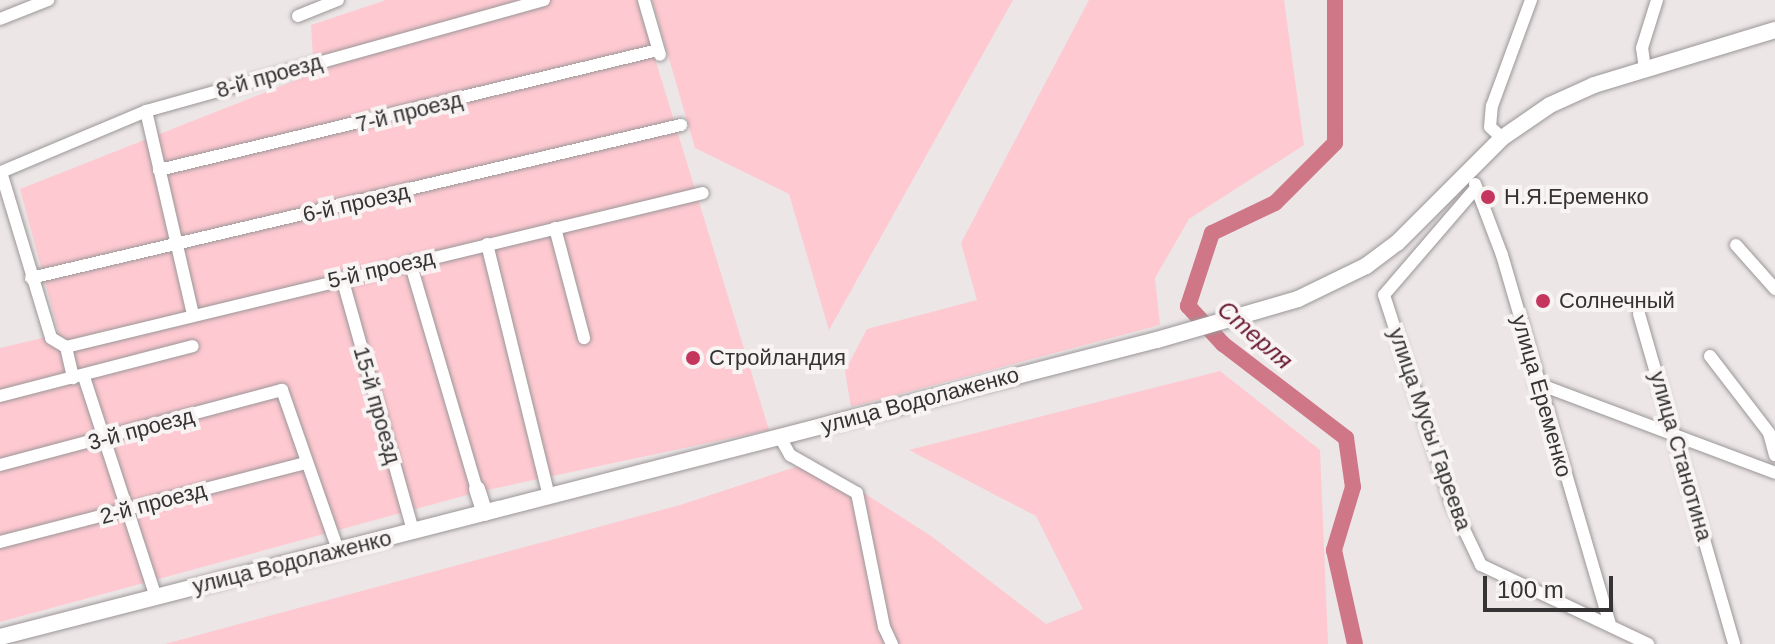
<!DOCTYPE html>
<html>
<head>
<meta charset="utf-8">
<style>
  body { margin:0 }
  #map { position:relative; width:1775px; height:644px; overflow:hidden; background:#ece6e7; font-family:Arial,sans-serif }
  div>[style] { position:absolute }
  .green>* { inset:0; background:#fec9d1 }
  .river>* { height:16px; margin:-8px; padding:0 8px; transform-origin:8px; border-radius:8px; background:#cf7687 }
  .roads { filter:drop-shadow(0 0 2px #9b9697) drop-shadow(0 0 2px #9b9697) }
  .minor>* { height:12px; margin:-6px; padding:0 6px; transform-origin:6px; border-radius:6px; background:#fff }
  .major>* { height:16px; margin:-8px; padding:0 8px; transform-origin:8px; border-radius:8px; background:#fff }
  .dots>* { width:22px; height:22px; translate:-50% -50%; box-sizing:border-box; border:4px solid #f9f4f4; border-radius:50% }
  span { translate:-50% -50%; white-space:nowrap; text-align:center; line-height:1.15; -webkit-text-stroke:8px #f9f4f4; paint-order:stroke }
  .street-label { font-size:22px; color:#353334 }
  .poi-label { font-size:22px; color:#353334 }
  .left { translate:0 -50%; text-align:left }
  .water-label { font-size:24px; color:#67162e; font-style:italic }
  .scale { position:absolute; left:1483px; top:576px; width:130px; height:36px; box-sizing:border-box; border:4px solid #353334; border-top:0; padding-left:10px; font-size:24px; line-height:28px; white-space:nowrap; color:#353334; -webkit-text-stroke:6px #f9f4f4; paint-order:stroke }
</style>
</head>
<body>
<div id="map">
  <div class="green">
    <div style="clip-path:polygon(386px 0,637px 0,769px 430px,478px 492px,0 622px,0 348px,59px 334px,20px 189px,314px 73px,311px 25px)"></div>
    <div style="clip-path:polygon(652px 0,1013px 0,829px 330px,789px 194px,695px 148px)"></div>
    <div style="clip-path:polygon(1089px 0,1284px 0,1304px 145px,1189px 219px,1155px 278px,1160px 325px,851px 407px,845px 371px,867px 329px,977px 300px,961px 243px)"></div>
    <div style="clip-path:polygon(1220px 371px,1320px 450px,1328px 644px,165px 644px,680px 505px,814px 461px,931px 536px,1046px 624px,1083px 609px,1036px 516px,909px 450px)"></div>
  </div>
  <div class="river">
    <div style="left:1335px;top:0;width:143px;rotate:90deg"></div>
    <div style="left:1335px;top:143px;width:85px;rotate:135deg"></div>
    <div style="left:1275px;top:203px;width:70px;rotate:154.5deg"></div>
    <div style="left:1212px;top:233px;width:77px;rotate:108.2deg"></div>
    <div style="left:1188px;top:306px;width:52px;rotate:47.4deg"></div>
    <div style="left:1223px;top:344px;width:155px;rotate:37.4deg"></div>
    <div style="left:1346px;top:438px;width:49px;rotate:81.9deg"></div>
    <div style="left:1353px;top:487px;width:66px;rotate:106.8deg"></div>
    <div style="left:1334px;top:550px;width:96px;rotate:77.4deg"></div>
  </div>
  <div class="roads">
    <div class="minor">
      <div style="left:544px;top:0;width:413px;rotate:164.4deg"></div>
      <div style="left:146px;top:111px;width:157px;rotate:157.2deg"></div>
      <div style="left:1px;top:172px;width:173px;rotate:73.2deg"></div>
      <div style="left:51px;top:338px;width:17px;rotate:31deg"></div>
      <div style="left:66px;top:347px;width:655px;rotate:-13.59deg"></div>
      <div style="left:644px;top:0;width:57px;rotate:73.8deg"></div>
      <div style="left:298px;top:16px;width:43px;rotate:-21.8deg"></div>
      <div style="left:0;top:19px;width:52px;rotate:-21.6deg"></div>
      <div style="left:1645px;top:69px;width:21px;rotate:-98deg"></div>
      <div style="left:1642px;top:48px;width:50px;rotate:-72.6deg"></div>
      <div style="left:146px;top:111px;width:208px;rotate:77deg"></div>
      <div style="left:1502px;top:138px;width:16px;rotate:-137deg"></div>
      <div style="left:1490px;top:127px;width:21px;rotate:-85deg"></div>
      <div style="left:1492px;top:106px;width:113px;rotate:-69.8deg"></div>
      <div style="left:159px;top:170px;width:513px;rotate:-13.52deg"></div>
      <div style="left:1475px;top:184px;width:76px;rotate:69.2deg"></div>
      <div style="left:1502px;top:255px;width:384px;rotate:73.7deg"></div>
      <div style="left:1476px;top:188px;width:141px;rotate:130.7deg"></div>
      <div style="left:1384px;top:295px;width:220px;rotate:72deg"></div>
      <div style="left:1452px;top:504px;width:68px;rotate:64.6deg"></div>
      <div style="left:1481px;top:565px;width:185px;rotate:25.3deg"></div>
      <div style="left:555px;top:228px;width:114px;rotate:75.2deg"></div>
      <div style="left:487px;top:244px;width:260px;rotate:76.2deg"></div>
      <div style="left:1736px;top:245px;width:59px;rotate:48.4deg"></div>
      <div style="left:410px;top:262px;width:237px;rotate:73.6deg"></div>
      <div style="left:31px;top:278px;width:668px;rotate:-13.25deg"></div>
      <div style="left:342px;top:278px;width:263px;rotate:74.3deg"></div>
      <div style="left:1639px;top:314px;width:343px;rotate:73.9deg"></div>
      <div style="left:66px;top:347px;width:32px;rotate:77deg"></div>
      <div style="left:1710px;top:356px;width:97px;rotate:52.5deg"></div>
      <div style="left:1769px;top:433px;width:23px;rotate:75deg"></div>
      <div style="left:84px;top:377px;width:231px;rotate:71.9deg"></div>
      <div style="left:1536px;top:383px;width:255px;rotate:20.6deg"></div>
      <div style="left:0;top:396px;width:199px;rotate:-14.5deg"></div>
      <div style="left:780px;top:437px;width:21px;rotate:61deg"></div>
      <div style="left:790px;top:455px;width:77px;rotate:29.6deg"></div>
      <div style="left:857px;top:493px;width:137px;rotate:78.6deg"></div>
      <div style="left:884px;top:627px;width:19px;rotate:65deg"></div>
      <div style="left:0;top:465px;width:292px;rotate:-14.9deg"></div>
      <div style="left:282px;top:390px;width:170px;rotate:70.7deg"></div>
      <div style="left:0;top:542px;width:316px;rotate:-14.5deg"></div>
    </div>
    <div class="major">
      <div style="left:477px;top:489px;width:25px;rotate:72deg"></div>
      <div style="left:0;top:637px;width:1195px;rotate:-14.4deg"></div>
      <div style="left:1157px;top:340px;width:147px;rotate:-16.2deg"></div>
      <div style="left:1298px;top:299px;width:76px;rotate:-25.9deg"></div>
      <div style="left:1366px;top:266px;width:39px;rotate:-37deg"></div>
      <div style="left:1397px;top:243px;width:148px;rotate:-45deg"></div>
      <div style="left:1502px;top:138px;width:58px;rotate:-34.5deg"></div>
      <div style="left:1550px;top:105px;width:48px;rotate:-24.4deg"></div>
      <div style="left:1594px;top:85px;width:189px;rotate:-16.9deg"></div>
    </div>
  </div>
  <div class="dots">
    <div style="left:1488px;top:197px;background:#c5365f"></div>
    <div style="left:1543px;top:301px;background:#c5365f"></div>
    <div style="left:693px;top:358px;background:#c5365f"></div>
  </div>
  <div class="street-label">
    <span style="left:269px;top:76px;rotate:-16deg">8-й проезд</span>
    <span style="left:409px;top:112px;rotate:-14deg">7-й проезд</span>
    <span style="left:356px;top:203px;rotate:-13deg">6-й проезд</span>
    <span style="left:381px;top:269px;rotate:-13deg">5-й проезд</span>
    <span style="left:1542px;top:396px;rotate:74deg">улица Еременко</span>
    <span style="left:920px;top:400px;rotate:-15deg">улица Водолаженко</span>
    <span style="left:377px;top:405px;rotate:74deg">15-й проезд</span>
    <span style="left:141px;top:429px;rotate:-15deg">3-й проезд</span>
    <span style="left:1430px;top:429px;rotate:71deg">улица Мусы Гареева</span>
    <span style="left:1681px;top:456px;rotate:74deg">улица Станотина</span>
    <span style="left:153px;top:503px;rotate:-15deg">2-й проезд</span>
    <span style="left:292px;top:562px;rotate:-14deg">улица Водолаженко</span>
  </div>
  <div class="poi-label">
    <span class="left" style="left:1504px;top:197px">Н.Я.Еременко</span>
    <span class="left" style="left:1559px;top:301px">Солнечный</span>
    <span class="left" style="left:709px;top:358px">Стройландия</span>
  </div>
  <div class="water-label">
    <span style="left:1255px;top:335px;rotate:41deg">Стерля</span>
  </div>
  <div class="scale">100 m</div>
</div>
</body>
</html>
